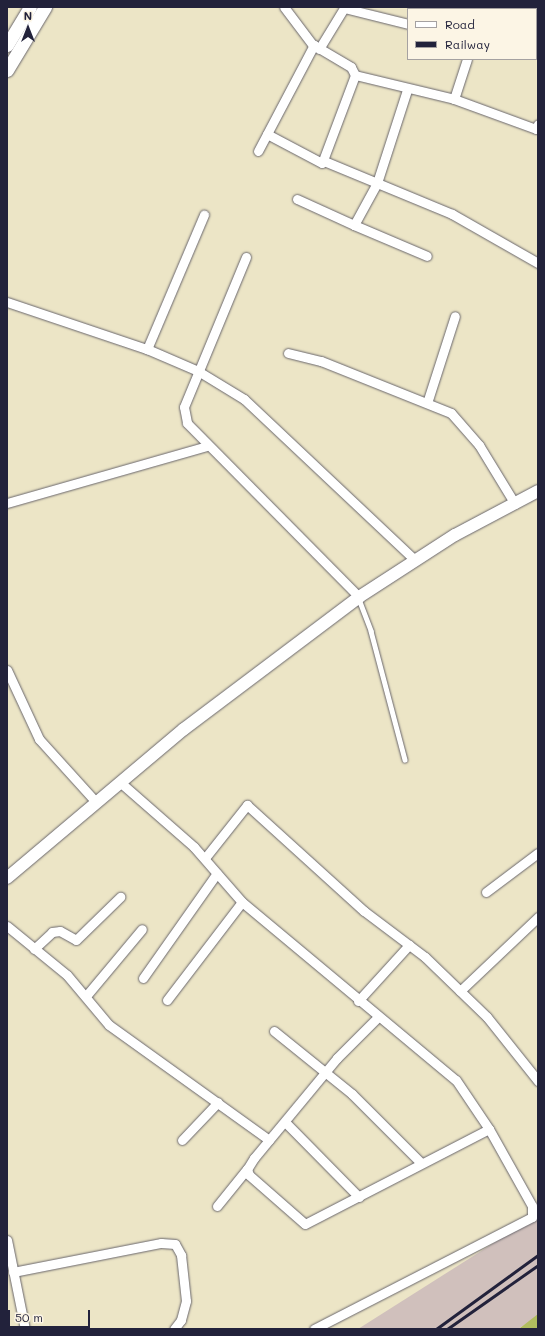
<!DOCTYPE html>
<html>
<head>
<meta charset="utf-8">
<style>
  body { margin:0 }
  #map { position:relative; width:545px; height:1336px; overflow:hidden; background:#ece5c6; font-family:Mali,sans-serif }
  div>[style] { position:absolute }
  .industrial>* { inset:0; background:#d0c0bc }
  .green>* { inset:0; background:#b0bd5f }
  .roads { filter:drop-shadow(0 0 1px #69666c) drop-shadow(0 0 1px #69666c) }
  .service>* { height:4.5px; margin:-2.25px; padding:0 2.25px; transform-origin:2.25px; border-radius:2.25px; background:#fff }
  .minor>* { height:9px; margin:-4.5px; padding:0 4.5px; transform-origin:4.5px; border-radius:4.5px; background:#fff }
  .tertiary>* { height:12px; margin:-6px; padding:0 6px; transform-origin:6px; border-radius:6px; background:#fff }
  .secondary>* { height:13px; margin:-6.5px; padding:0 6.5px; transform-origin:6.5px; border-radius:6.5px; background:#fff }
  .rail>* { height:3px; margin:-1.5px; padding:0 1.5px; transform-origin:1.5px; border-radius:1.5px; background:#22223b }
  span { translate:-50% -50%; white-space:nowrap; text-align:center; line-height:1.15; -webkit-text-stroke:4px #fcf5e5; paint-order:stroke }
  .frame { position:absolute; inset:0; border:8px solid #22223b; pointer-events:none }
  .legend { position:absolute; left:407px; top:8px; width:130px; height:52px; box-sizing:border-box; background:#fcf5e5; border:1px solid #a5a1a1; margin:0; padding:5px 7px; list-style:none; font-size:12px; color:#22223b }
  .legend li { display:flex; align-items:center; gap:8px; height:20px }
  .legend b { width:20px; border:1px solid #a5a1a1 }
  .north { position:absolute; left:8px; top:8px; width:40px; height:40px; -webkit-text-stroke:3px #fcf5e5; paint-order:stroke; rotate:0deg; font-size:11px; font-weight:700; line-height:16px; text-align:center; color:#22223b }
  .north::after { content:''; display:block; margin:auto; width:14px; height:18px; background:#22223b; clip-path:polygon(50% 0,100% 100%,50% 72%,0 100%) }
  .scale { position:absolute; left:8px; top:1310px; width:82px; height:18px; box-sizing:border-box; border:2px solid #22223b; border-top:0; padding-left:5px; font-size:12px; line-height:14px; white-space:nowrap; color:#22223b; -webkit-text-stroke:3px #fcf5e5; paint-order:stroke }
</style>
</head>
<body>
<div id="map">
  <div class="industrial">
    <div style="clip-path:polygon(538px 1215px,538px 1316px,518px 1329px,358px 1329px)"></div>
  </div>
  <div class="green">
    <div style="clip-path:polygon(538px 1314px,538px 1329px,518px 1329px,520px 1328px)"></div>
  </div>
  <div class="roads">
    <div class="service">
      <div style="left:359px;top:599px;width:34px;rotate:69deg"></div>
      <div style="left:371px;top:631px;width:133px;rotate:75.2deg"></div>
    </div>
    <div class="minor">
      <div style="left:434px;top:9px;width:2px;rotate:-90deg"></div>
      <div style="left:473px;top:9px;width:2px;rotate:-90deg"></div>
      <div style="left:319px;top:49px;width:48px;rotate:-58.6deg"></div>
      <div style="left:344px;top:8px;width:66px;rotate:14deg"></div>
      <div style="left:355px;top:75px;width:102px;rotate:13.6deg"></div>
      <div style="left:454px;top:99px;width:87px;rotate:20.1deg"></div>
      <div style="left:536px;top:129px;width:5px;rotate:-68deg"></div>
      <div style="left:407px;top:90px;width:98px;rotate:107.9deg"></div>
      <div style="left:377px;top:183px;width:48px;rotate:118.7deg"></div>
      <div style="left:354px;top:225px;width:79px;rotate:23deg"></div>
      <div style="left:454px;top:99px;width:42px;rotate:-72deg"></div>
      <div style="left:267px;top:134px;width:62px;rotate:27.8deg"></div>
      <div style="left:322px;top:163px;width:94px;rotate:-69.4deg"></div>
      <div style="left:355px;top:75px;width:9px;rotate:-117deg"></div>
      <div style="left:351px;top:67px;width:45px;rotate:-149.5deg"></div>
      <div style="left:312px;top:44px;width:46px;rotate:-127.1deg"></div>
      <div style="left:258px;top:151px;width:120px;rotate:-62.2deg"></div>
      <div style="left:324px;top:161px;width:139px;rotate:22.5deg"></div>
      <div style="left:452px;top:214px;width:99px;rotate:29.7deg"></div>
      <div style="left:297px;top:199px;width:63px;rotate:24.5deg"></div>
      <div style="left:246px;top:257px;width:162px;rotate:112.5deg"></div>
      <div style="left:184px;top:407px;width:16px;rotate:79deg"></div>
      <div style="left:187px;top:423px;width:245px;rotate:45.3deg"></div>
      <div style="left:7px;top:302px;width:148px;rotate:18.6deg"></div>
      <div style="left:147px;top:349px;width:56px;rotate:23.3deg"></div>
      <div style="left:198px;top:371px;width:54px;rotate:31.3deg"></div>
      <div style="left:244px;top:399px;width:233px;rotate:43.3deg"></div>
      <div style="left:147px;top:349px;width:146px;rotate:-67deg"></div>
      <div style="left:288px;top:353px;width:34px;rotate:14deg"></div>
      <div style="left:321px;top:361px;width:140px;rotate:21.8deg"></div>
      <div style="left:451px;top:413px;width:43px;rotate:48.8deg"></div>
      <div style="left:479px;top:445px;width:69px;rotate:58.6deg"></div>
      <div style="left:427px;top:403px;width:91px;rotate:-72.2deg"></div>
      <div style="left:7px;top:503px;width:208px;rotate:-15.9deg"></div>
      <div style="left:7px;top:670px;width:76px;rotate:65.1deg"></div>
      <div style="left:39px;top:739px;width:85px;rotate:47.9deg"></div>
      <div style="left:121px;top:783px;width:97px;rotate:41.2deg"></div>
      <div style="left:194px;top:847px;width:73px;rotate:48.9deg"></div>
      <div style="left:242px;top:902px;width:278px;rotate:39.8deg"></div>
      <div style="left:456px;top:1080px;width:59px;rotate:56deg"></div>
      <div style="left:489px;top:1129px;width:88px;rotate:60.8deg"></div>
      <div style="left:532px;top:1206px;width:11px;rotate:90deg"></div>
      <div style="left:532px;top:1217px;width:245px;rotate:152.8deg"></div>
      <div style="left:205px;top:858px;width:68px;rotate:-51.6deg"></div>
      <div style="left:247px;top:805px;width:158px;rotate:42.2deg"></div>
      <div style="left:364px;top:911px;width:76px;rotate:37deg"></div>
      <div style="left:425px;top:957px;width:86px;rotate:44.1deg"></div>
      <div style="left:487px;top:1017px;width:82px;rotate:51.4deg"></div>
      <div style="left:486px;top:892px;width:65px;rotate:-36.9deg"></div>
      <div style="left:7px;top:926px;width:77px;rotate:39.2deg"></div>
      <div style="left:67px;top:975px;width:65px;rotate:50deg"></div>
      <div style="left:109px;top:1025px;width:197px;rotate:35.7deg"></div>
      <div style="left:34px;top:949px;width:25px;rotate:-43deg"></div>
      <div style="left:52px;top:932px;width:8px;rotate:-7deg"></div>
      <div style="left:60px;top:931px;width:18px;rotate:29deg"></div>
      <div style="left:76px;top:940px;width:62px;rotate:-44.3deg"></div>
      <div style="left:143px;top:978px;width:128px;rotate:-54.8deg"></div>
      <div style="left:460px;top:991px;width:108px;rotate:-43.5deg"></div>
      <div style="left:86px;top:996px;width:87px;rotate:-50.1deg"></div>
      <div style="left:167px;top:1000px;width:123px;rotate:-52.6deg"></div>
      <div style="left:358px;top:1001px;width:76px;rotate:-47.7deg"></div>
      <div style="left:377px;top:1018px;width:57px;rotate:135deg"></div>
      <div style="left:337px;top:1058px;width:130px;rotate:129.7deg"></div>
      <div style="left:254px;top:1158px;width:13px;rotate:122deg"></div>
      <div style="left:247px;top:1169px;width:6px;rotate:72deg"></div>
      <div style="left:249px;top:1175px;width:74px;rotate:41.2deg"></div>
      <div style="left:305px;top:1224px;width:207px;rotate:-27.3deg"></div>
      <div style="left:274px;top:1031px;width:100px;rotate:38.9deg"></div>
      <div style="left:352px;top:1094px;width:98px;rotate:45deg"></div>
      <div style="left:286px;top:1123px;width:104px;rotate:45.4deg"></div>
      <div style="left:182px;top:1140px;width:52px;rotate:-46.5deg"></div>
      <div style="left:217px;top:1206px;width:48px;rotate:-51deg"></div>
      <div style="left:7px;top:1240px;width:91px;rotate:78.6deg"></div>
      <div style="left:13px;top:1272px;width:151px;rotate:-11.1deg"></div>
      <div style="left:161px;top:1243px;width:14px;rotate:4deg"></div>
      <div style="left:175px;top:1244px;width:13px;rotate:61deg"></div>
      <div style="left:181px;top:1255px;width:46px;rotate:83.8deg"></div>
      <div style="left:186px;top:1301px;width:20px;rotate:105deg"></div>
      <div style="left:181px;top:1320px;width:11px;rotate:128deg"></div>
    </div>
    <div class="tertiary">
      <div style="left:7px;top:878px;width:231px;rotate:-40.1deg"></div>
      <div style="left:184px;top:729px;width:219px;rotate:-37deg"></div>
      <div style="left:359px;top:597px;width:114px;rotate:-32.9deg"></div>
      <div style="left:455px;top:535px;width:94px;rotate:-27.9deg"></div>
    </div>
    <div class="secondary">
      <div style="left:7px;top:45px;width:44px;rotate:-58.8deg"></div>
      <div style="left:7px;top:70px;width:74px;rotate:-58.9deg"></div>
    </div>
  </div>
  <div class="rail">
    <div style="left:436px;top:1329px;width:126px;rotate:-36deg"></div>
    <div style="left:447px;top:1329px;width:111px;rotate:-35.1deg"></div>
  </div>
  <div class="frame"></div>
  <ul class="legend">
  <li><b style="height:5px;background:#fff"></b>Road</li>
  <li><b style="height:5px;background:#22223b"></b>Railway</li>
  </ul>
  <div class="north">N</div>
  <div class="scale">50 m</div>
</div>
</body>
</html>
